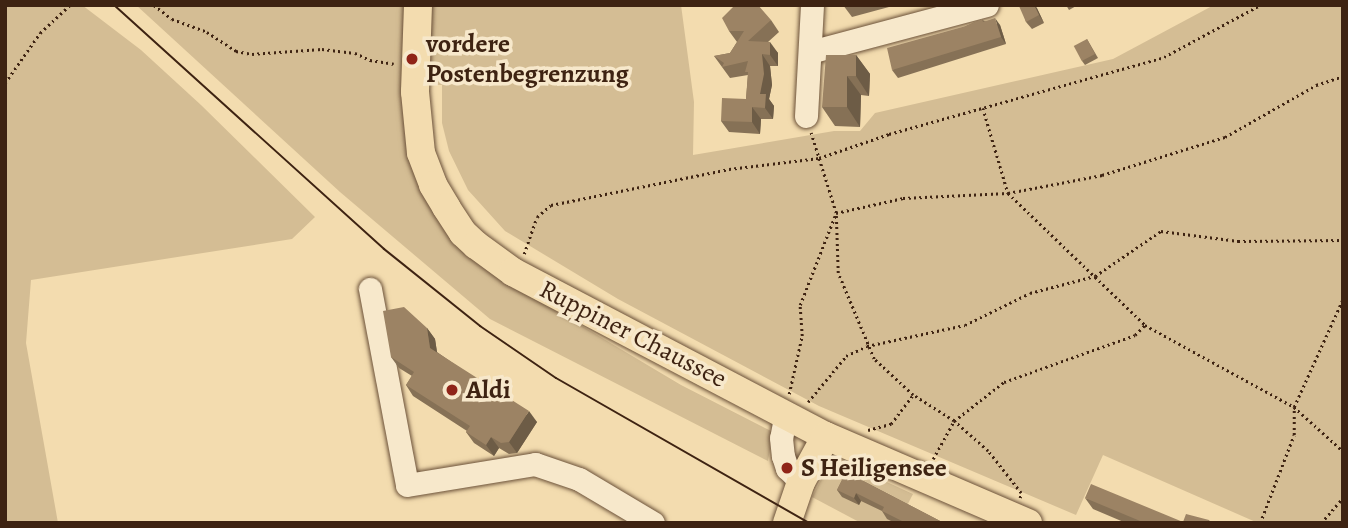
<!DOCTYPE html>
<html>
<head>
<meta charset="utf-8">
<style>
  body { margin:0 }
  #map { position:relative; width:1348px; height:528px; overflow:hidden; background:#f3dcaf; font-family:Alegreya,serif }
  div>[style] { position:absolute }
  .green>* { inset:0; background:#d4bd94 }
  .path>* { height:2.5px; margin-top:-1.25px; transform-origin:0; background:repeating-linear-gradient(90deg,#3e2312 0 2px,transparent 0 5.5px) }
  .roads { filter:drop-shadow(0 0 2px #6b5139) drop-shadow(0 0 2px #6b5139) }
  .minor>* { height:23px; margin:-11.5px; padding:0 11.5px; transform-origin:11.5px; border-radius:11.5px; background:#f7e8cb }
  .major>* { height:28px; margin:-14px; padding:0 14px; transform-origin:14px; border-radius:14px; background:#f3dcaf }
  .tram>* { height:2px; margin:-1px; padding:0 1px; transform-origin:1px; border-radius:1px; background:#3e2312 }
  .wall>* { inset:0; background:#867156 }
  .shaded-wall>* { inset:0; background:#6d5c46 }
  .building>* { inset:0; background:#9c8364; transform-origin:0 0 }
  .dots>* { width:19px; height:19px; translate:-50% -50%; box-sizing:border-box; border:4px solid #f7e8cb; border-radius:50% }
  span { translate:-50% -50%; white-space:nowrap; text-align:center; line-height:1.15; -webkit-text-stroke:7px #f7e8cb; paint-order:stroke }
  .poi-label { font-size:26px; color:#3e2312; font-weight:700 }
  .left { translate:0 -50%; text-align:left }
  .street-label { font-size:26px; color:#3e2312 }
  .frame { position:absolute; inset:0; border:7px solid #3e2312; pointer-events:none }
</style>
</head>
<body>
<div id="map">
  <div class="green">
    <div style="clip-path:polygon(5px 5px,82px 5px,141px 50px,201px 105px,315px 217px,292px 239px,31px 280px,26px 343px,58px 523px,5px 523px)"></div>
    <div style="clip-path:polygon(136px 5px,681px 5px,694px 102px,693px 155px,834px 131px,860px 131px,875px 113px,1113px 59px,1214px 5px,1343px 5px,1343px 523px,1258px 523px,1103px 455px,1076px 515px,819px 406px,618px 299px,505px 231px,468px 190px,449px 151px,442px 123px,442px 85px,405px 84px,408px 151px,545px 304px,681px 385px,773px 432px,768px 461px,490px 319px,340px 192px)"></div>
    <div style="clip-path:polygon(841px 461px,913px 494px,898px 523px,861px 523px,812px 497px,824px 474px)"></div>
  </div>
  <div class="path">
    <div style="left:154px;top:5px;width:23px;rotate:38deg"></div>
    <div style="left:172px;top:19px;width:37px;rotate:20deg"></div>
    <div style="left:207px;top:32px;width:35px;rotate:33deg"></div>
    <div style="left:236px;top:51px;width:16px;rotate:11deg"></div>
    <div style="left:252px;top:54px;width:70px;rotate:-4.1deg"></div>
    <div style="left:322px;top:49px;width:33px;rotate:7deg"></div>
    <div style="left:355px;top:53px;width:17px;rotate:25deg"></div>
    <div style="left:370px;top:60px;width:24px;rotate:9deg"></div>
    <div style="left:5px;top:83px;width:61px;rotate:-55deg"></div>
    <div style="left:40px;top:33px;width:41px;rotate:-43deg"></div>
    <div style="left:983px;top:108px;width:89px;rotate:73.6deg"></div>
    <div style="left:1008px;top:193px;width:190px;rotate:43.9deg"></div>
    <div style="left:524px;top:254px;width:39px;rotate:-71deg"></div>
    <div style="left:537px;top:217px;width:18px;rotate:-41deg"></div>
    <div style="left:551px;top:205px;width:182px;rotate:-11.4deg"></div>
    <div style="left:729px;top:169px;width:91px;rotate:-7deg"></div>
    <div style="left:819px;top:158px;width:74px;rotate:-18.9deg"></div>
    <div style="left:889px;top:134px;width:286px;rotate:-15.6deg"></div>
    <div style="left:1164px;top:57px;width:109px;rotate:-28.4deg"></div>
    <div style="left:789px;top:394px;width:59px;rotate:-77.4deg"></div>
    <div style="left:802px;top:336px;width:31px;rotate:-94deg"></div>
    <div style="left:800px;top:305px;width:99px;rotate:-68.6deg"></div>
    <div style="left:836px;top:213px;width:84px;rotate:-107.4deg"></div>
    <div style="left:808px;top:402px;width:60px;rotate:-50.4deg"></div>
    <div style="left:846px;top:356px;width:23px;rotate:-25deg"></div>
    <div style="left:867px;top:346px;width:100px;rotate:-12.1deg"></div>
    <div style="left:965px;top:325px;width:72px;rotate:-26.2deg"></div>
    <div style="left:1030px;top:293px;width:67px;rotate:-14.7deg"></div>
    <div style="left:1095px;top:276px;width:80px;rotate:-34.3deg"></div>
    <div style="left:1161px;top:231px;width:78px;rotate:7.4deg"></div>
    <div style="left:1238px;top:241px;width:105px;rotate:-0.5deg"></div>
    <div style="left:1294px;top:407px;width:66px;rotate:41.9deg"></div>
    <div style="left:868px;top:430px;width:24px;rotate:-15deg"></div>
    <div style="left:891px;top:424px;width:36px;rotate:-53deg"></div>
    <div style="left:933px;top:459px;width:43px;rotate:-61.1deg"></div>
    <div style="left:954px;top:421px;width:49px;rotate:-147.6deg"></div>
    <div style="left:913px;top:395px;width:53px;rotate:-137.3deg"></div>
    <div style="left:874px;top:359px;width:93px;rotate:-112.7deg"></div>
    <div style="left:838px;top:273px;width:60px;rotate:-91.9deg"></div>
    <div style="left:836px;top:213px;width:69px;rotate:-12.6deg"></div>
    <div style="left:903px;top:198px;width:105px;rotate:-2.7deg"></div>
    <div style="left:1008px;top:193px;width:96px;rotate:-10.8deg"></div>
    <div style="left:1102px;top:175px;width:129px;rotate:-17.2deg"></div>
    <div style="left:1225px;top:137px;width:105px;rotate:-29.7deg"></div>
    <div style="left:1316px;top:85px;width:28px;rotate:-18deg"></div>
    <div style="left:1020px;top:498px;width:5px;rotate:-79deg"></div>
    <div style="left:1021px;top:493px;width:53px;rotate:-128.2deg"></div>
    <div style="left:988px;top:451px;width:45px;rotate:-138.6deg"></div>
    <div style="left:954px;top:421px;width:63px;rotate:-38deg"></div>
    <div style="left:1004px;top:382px;width:139px;rotate:-19.7deg"></div>
    <div style="left:1135px;top:335px;width:14px;rotate:-45deg"></div>
    <div style="left:1145px;top:325px;width:170px;rotate:28.8deg"></div>
    <div style="left:1294px;top:407px;width:119px;rotate:-65.6deg"></div>
    <div style="left:1260px;top:523px;width:94px;rotate:-68.9deg"></div>
    <div style="left:1294px;top:435px;width:28px;rotate:-90deg"></div>
    <div style="left:1321px;top:523px;width:33px;rotate:-49deg"></div>
  </div>
  <div class="roads">
    <div class="minor">
      <div style="left:810px;top:52px;width:183px;rotate:-14.9deg"></div>
      <div style="left:806px;top:116px;width:111px;rotate:-86.9deg"></div>
      <div style="left:370px;top:289px;width:199px;rotate:79.3deg"></div>
      <div style="left:407px;top:485px;width:130px;rotate:-9.3deg"></div>
      <div style="left:535px;top:464px;width:46px;rotate:18.8deg"></div>
      <div style="left:579px;top:479px;width:86px;rotate:30.7deg"></div>
      <div style="left:786px;top:413px;width:25px;rotate:101deg"></div>
      <div style="left:781px;top:438px;width:18px;rotate:84deg"></div>
      <div style="left:783px;top:456px;width:13px;rotate:72deg"></div>
      <div style="left:787px;top:468px;width:20px;rotate:45deg"></div>
    </div>
    <div class="major">
      <div style="left:418px;top:5px;width:87px;rotate:92deg"></div>
      <div style="left:415px;top:92px;width:61px;rotate:84.4deg"></div>
      <div style="left:421px;top:153px;width:34px;rotate:69deg"></div>
      <div style="left:433px;top:185px;width:26px;rotate:59deg"></div>
      <div style="left:446px;top:207px;width:31px;rotate:57deg"></div>
      <div style="left:463px;top:233px;width:18px;rotate:43deg"></div>
      <div style="left:476px;top:245px;width:46px;rotate:36.1deg"></div>
      <div style="left:513px;top:272px;width:353px;rotate:27.7deg"></div>
      <div style="left:826px;top:436px;width:220px;rotate:23.3deg"></div>
      <div style="left:787px;top:523px;width:43px;rotate:-71.1deg"></div>
      <div style="left:801px;top:482px;width:52px;rotate:-61.5deg"></div>
    </div>
  </div>
  <div class="tram">
    <div style="left:114px;top:5px;width:364px;rotate:42.1deg"></div>
    <div style="left:384px;top:249px;width:123px;rotate:38.7deg"></div>
    <div style="left:480px;top:326px;width:92px;rotate:34.4deg"></div>
    <div style="left:556px;top:378px;width:292px;rotate:29.8deg"></div>
  </div>
  <div class="wall">
    <div style="clip-path:polygon(843px 5px,889px 5px,889px 7px,852px 17px)"></div>
    <div style="clip-path:polygon(1021px 5px,1035px 5px,1044px 23px,1032px 29px,1026px 22px)"></div>
    <div style="clip-path:polygon(1066px 5px,1078px 5px,1069px 10px)"></div>
    <div style="clip-path:polygon(982px 19px,984px 21px,1000px 25px,1006px 44px,898px 78px,892px 70px,966px 26px)"></div>
    <div style="clip-path:polygon(771px 20px,779px 32px,768px 42px,778px 53px,778px 66px,770px 66px,772px 85px,769px 99px,774px 106px,773px 119px,761px 119px,760px 134px,729px 132px,721px 121px,746px 99px,748px 75px,730px 78px,714px 56px,730px 53px,737px 42px,729px 31px)"></div>
    <div style="clip-path:polygon(1087px 39px,1098px 58px,1085px 65px,1082px 61px)"></div>
    <div style="clip-path:polygon(856px 55px,870px 74px,869px 96px,861px 95px,860px 127px,835px 126px,822px 107px)"></div>
    <div style="clip-path:polygon(427px 328px,435px 339px,437px 352px,537px 422px,517px 453px,509px 454px,499px 448px,494px 456px,474px 443px,466px 432px,467px 431px,413px 396px,406px 385px,412px 376px,399px 368px,391px 357px)"></div>
    <div style="clip-path:polygon(846px 472px,944px 523px,895px 523px,887px 519px,882px 511px,861px 501px,859px 505px,842px 497px,837px 490px)"></div>
    <div style="clip-path:polygon(1085px 498px,1183px 522px,1209px 520px,1211px 523px,1126px 523px,1093px 509px)"></div>
  </div>
  <div class="shaded-wall">
    <div style="clip-path:polygon(1034px 5px,1037px 8px,1044px 23px,1039px 15px)"></div>
    <div style="clip-path:polygon(995px 18px,1000px 25px,1006px 44px,1001px 37px)"></div>
    <div style="clip-path:polygon(770px 42px,778px 53px,778px 66px,770px 55px)"></div>
    <div style="clip-path:polygon(762px 54px,770px 66px,772px 85px,769px 99px,774px 106px,773px 119px,765px 108px,760px 94px)"></div>
    <div style="clip-path:polygon(856px 55px,870px 74px,869px 96px,856px 76px)"></div>
    <div style="clip-path:polygon(847px 76px,861px 95px,860px 127px,847px 107px)"></div>
    <div style="clip-path:polygon(752px 107px,761px 119px,760px 134px,752px 122px)"></div>
    <div style="clip-path:polygon(427px 328px,435px 339px,438px 359px,430px 348px)"></div>
    <div style="clip-path:polygon(529px 411px,537px 422px,517px 453px,509px 442px)"></div>
    <div style="clip-path:polygon(491px 437px,499px 448px,494px 456px,486px 445px)"></div>
    <div style="clip-path:polygon(856px 493px,861px 501px,859px 505px,854px 498px)"></div>
  </div>
  <div class="building">
    <div style="clip-path:polygon(735px 5px,758px 5px,771px 20px,748px 41px,770px 42px,770px 55px,762px 54px,764px 74px,760px 94px,766px 94px,765px 108px,752px 107px,752px 122px,721px 121px,722px 98px,746px 99px,748px 72px,745px 72px,748px 61px,722px 67px,724px 63px,714px 56px,730px 53px,744px 31px,729px 31px,722px 18px)"></div>
    <div style="clip-path:polygon(1021px 5px,1034px 5px,1039px 15px,1026px 22px,1019px 6px)"></div>
    <div style="clip-path:polygon(995px 18px,1001px 37px,892px 70px,887px 48px,966px 26px,982px 19px,983px 22px)"></div>
    <div style="left:1087px;top:39px;width:17px;height:15px;rotate:62deg"></div>
    <div style="clip-path:polygon(826px 55px,856px 55px,856px 76px,847px 76px,847px 107px,822px 107px)"></div>
    <div style="clip-path:polygon(404px 307px,427px 328px,430px 348px,529px 411px,509px 442px,501px 443px,491px 437px,486px 445px,466px 432px,470px 426px,406px 385px,414px 372px,391px 357px,383px 311px)"></div>
    <div style="clip-path:polygon(846px 472px,944px 523px,906px 523px,882px 511px,884px 507px,856px 493px,854px 498px,837px 490px)"></div>
    <div style="clip-path:polygon(1091px 484px,1183px 522px,1186px 514px,1209px 520px,1208px 523px,1145px 523px,1085px 498px)"></div>
  </div>
  <div class="dots">
    <div style="left:412px;top:59px;background:#8f2418"></div>
    <div style="left:452px;top:390px;background:#8f2418"></div>
    <div style="left:787px;top:468px;background:#8f2418"></div>
  </div>
  <div class="poi-label">
    <span class="left" style="left:426px;top:59px">vordere<br>Postenbegrenzung</span>
    <span class="left" style="left:466px;top:390px">Aldi</span>
    <span class="left" style="left:801px;top:468px">S Heiligensee</span>
  </div>
  <div class="street-label">
    <span style="left:633px;top:334px;rotate:27deg">Ruppiner Chaussee</span>
  </div>
  <div class="frame"></div>
</div>
</body>
</html>
